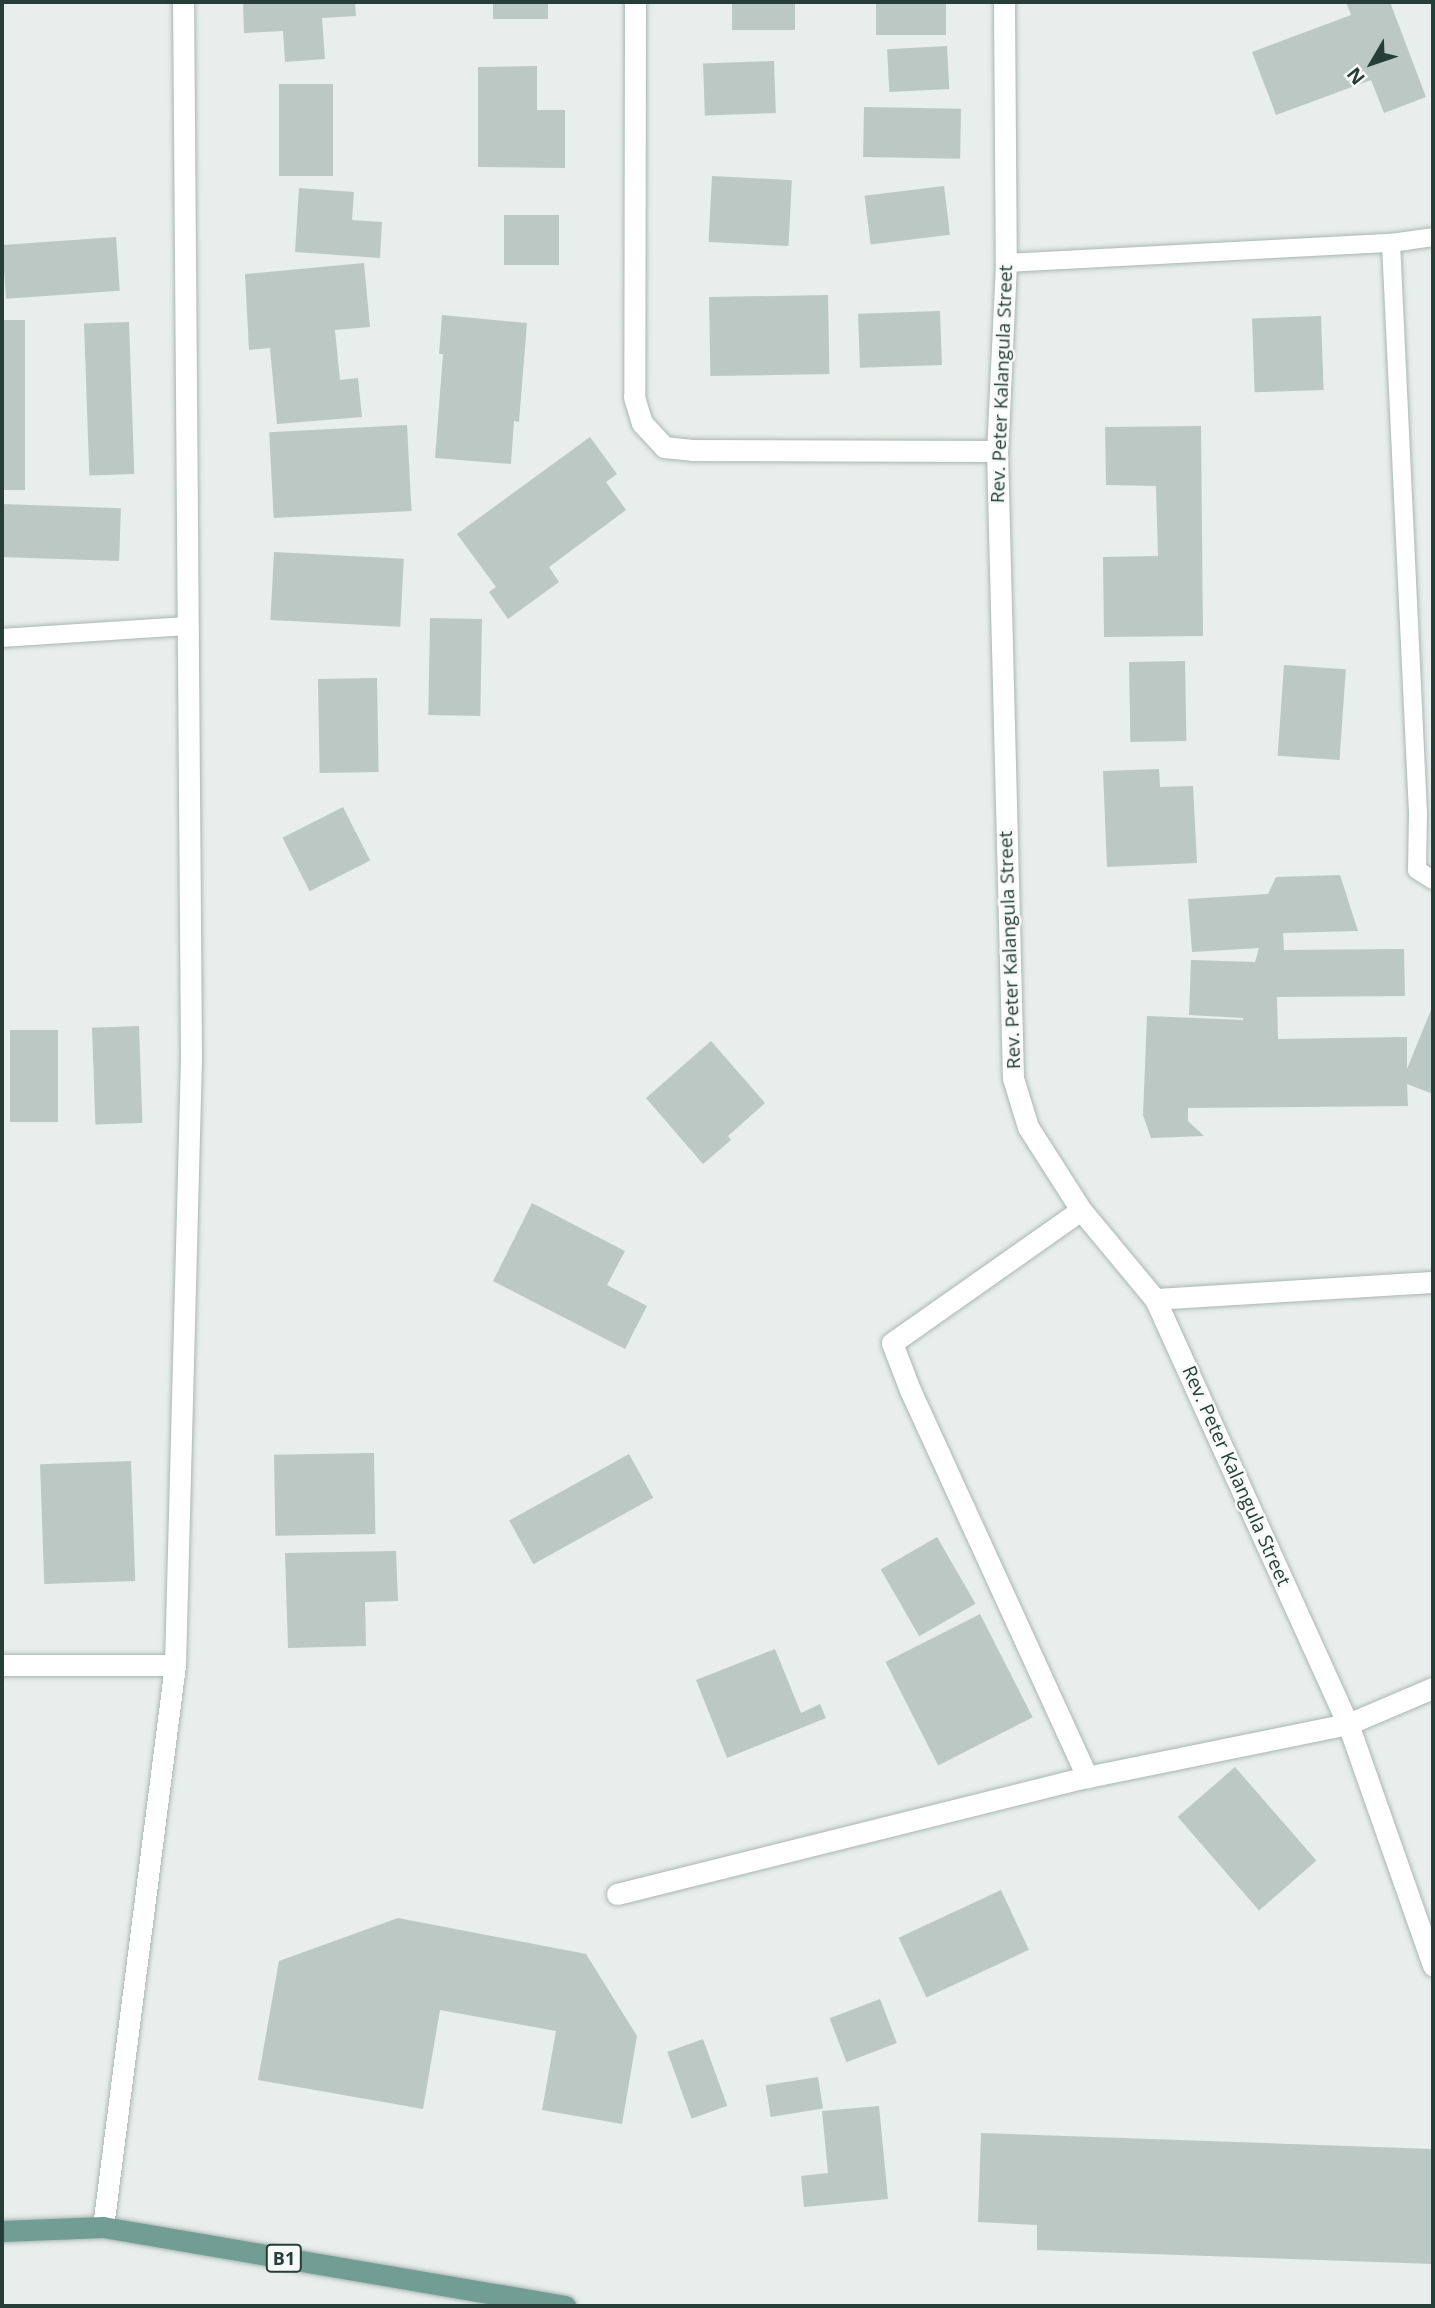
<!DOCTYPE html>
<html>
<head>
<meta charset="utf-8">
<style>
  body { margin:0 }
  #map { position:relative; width:1435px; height:2308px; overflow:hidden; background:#e7eeeb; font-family:"Open Sans",sans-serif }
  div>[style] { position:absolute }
  .building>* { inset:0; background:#bcc8c4; transform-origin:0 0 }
  .roads { filter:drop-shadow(0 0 2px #aab6b2) drop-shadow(0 0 2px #aab6b2) }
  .service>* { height:18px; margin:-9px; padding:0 9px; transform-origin:9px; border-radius:9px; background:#fff }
  .minor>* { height:21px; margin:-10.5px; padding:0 10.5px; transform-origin:10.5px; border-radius:10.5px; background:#fff }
  .tertiary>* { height:21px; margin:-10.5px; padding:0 10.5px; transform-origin:10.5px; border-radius:10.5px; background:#fff }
  .primary>* { height:21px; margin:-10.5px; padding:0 10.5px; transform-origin:10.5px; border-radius:10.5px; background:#719d92 }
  span { translate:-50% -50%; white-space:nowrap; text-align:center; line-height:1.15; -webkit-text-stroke:5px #f7faf9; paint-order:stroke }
  .shield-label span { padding:2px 5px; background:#f7faf9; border:2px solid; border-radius:5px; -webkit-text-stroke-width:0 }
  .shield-label { font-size:18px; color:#273e38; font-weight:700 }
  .street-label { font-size:19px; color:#273e38 }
  .frame { position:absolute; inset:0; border:4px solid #273e38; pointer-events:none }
  .north { position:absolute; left:1337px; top:28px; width:70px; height:70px; -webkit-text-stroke:5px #f7faf9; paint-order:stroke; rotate:231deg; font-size:19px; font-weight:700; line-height:28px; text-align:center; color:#273e38 }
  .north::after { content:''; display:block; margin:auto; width:24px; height:32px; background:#273e38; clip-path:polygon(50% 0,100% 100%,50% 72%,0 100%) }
</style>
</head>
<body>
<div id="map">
  <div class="building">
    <div style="clip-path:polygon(243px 2px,355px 2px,356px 16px,322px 18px,325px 59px,285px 62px,283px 31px,244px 33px)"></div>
    <div style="left:493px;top:2px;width:55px;height:17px"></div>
    <div style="left:732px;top:2px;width:63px;height:28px"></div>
    <div style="left:876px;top:2px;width:70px;height:33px"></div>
    <div style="clip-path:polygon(1346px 2px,1390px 2px,1426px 97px,1384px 113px,1371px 80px,1276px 115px,1252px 52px,1351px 15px)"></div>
    <div style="left:947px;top:46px;width:43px;height:60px;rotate:87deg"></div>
    <div style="left:774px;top:61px;width:52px;height:71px;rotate:88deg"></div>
    <div style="clip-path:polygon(537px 66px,537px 110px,565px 110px,565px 168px,478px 167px,478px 67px)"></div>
    <div style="left:279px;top:84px;width:54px;height:92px"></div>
    <div style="left:864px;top:107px;width:97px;height:50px;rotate:1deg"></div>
    <div style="left:712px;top:176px;width:80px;height:66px;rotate:3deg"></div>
    <div style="left:944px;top:186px;width:49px;height:80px;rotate:83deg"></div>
    <div style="clip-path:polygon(299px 188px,354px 192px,352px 220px,382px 222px,380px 258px,295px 252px)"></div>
    <div style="left:504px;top:215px;width:55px;height:50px"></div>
    <div style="left:116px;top:237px;width:54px;height:114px;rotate:86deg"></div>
    <div style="clip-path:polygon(364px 263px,370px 327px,335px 330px,340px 380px,358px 378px,362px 417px,277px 424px,270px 348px,249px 350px,245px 274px)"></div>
    <div style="left:828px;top:295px;width:79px;height:119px;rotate:89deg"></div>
    <div style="left:940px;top:311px;width:54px;height:82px;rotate:88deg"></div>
    <div style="clip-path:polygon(442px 315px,527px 323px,519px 422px,514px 421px,511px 464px,435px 458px,443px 354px,439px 354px)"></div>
    <div style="left:1321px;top:316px;width:74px;height:69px;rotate:88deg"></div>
    <div style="left:2px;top:320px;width:23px;height:170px"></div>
    <div style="left:129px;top:322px;width:152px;height:45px;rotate:88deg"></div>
    <div style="left:407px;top:425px;width:86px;height:138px;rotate:87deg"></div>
    <div style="clip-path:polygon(1201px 426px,1203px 636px,1104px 637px,1103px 557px,1158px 556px,1156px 486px,1106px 485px,1105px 427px)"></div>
    <div style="clip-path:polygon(590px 437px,617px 474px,606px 482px,626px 510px,549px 567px,559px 582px,508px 619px,489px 592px,496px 587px,457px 534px)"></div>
    <div style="left:2px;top:504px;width:119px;height:53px;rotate:2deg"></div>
    <div style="left:274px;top:552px;width:130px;height:68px;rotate:3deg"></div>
    <div style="left:430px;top:618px;width:52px;height:97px;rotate:1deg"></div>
    <div style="left:1185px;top:661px;width:80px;height:56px;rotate:89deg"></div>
    <div style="left:1284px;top:665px;width:62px;height:91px;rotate:4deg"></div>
    <div style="left:377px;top:678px;width:94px;height:59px;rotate:89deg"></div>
    <div style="clip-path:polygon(1159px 769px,1160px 787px,1193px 786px,1197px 863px,1107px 867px,1103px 771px)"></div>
    <div style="left:343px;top:807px;width:60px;height:68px;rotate:63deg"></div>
    <div style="clip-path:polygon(1340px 875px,1358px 931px,1283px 933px,1284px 950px,1404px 949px,1405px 996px,1277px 997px,1278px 1039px,1407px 1037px,1407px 1069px,1433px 1005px,1433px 1094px,1407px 1084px,1408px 1106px,1188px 1108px,1188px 1121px,1204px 1136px,1151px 1138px,1143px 1115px,1147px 1016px,1243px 1020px,1243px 1018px,1189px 1015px,1191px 960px,1255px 962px,1259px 948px,1192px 952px,1188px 899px,1268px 894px,1276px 877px)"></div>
    <div style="left:139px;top:1026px;width:97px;height:47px;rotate:88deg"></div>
    <div style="left:10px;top:1030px;width:48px;height:92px"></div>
    <div style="clip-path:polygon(711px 1041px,765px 1103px,728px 1136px,731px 1140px,703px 1164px,646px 1098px)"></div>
    <div style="clip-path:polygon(532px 1203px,625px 1251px,607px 1285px,647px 1306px,625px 1349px,493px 1281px)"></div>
    <div style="left:374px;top:1453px;width:81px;height:100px;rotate:89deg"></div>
    <div style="left:629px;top:1454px;width:50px;height:137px;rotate:61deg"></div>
    <div style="left:131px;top:1461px;width:120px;height:91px;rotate:88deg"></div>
    <div style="left:937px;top:1537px;width:77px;height:65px;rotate:60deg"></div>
    <div style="clip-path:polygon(396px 1551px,398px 1601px,365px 1602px,366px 1646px,288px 1648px,285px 1553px)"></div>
    <div style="left:980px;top:1614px;width:116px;height:106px;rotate:63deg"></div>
    <div style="clip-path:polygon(775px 1649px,801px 1713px,820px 1704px,826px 1718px,727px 1758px,696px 1680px)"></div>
    <div style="left:1235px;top:1767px;width:124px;height:76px;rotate:49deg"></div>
    <div style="left:1001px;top:1890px;width:66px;height:113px;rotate:65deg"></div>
    <div style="clip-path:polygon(398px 1918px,586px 1954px,637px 2036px,622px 2124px,542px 2110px,556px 2031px,440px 2010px,423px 2109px,258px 2080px,279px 1961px)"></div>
    <div style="left:880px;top:1999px;width:47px;height:54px;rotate:69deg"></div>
    <div style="left:703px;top:2039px;width:71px;height:38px;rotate:70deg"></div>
    <div style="left:818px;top:2077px;width:32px;height:53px;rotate:81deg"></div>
    <div style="clip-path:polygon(879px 2106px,888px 2199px,804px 2207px,801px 2176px,828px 2173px,822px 2111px)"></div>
    <div style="clip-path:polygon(981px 2133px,1433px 2149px,1433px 2264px,1037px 2250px,1037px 2225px,978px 2222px)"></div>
  </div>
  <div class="roads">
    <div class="service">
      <div style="left:1391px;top:243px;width:42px;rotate:-8.1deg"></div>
      <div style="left:1006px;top:263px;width:386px;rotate:-3deg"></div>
      <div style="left:1391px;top:243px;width:571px;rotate:87.29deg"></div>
      <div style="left:1418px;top:813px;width:57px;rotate:91deg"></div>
      <div style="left:1417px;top:870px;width:19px;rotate:32deg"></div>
      <div style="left:2px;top:638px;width:184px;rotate:-3.7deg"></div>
    </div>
    <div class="minor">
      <div style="left:635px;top:2px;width:395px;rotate:90.1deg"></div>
      <div style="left:634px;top:397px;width:27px;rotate:73deg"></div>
      <div style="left:642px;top:423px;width:33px;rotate:47deg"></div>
      <div style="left:664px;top:447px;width:28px;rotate:6deg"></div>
      <div style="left:692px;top:450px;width:305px;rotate:0.2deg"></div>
      <div style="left:1004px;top:2px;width:261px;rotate:89.6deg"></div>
      <div style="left:1006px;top:263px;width:188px;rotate:92.7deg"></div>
      <div style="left:997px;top:451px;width:627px;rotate:88.54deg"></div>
      <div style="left:1013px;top:1078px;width:51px;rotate:73deg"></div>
      <div style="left:1028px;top:1127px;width:98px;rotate:57.4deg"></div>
      <div style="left:1081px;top:1210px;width:116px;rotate:50.3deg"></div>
      <div style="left:1155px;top:1299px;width:467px;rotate:65.6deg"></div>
      <div style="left:1348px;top:1724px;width:256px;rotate:70.6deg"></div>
      <div style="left:1081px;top:1210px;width:231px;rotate:144.9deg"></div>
      <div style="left:892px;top:1343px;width:50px;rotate:69deg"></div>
      <div style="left:910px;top:1390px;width:426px;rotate:65.4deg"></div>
      <div style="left:1155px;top:1299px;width:279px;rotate:-3.5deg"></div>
      <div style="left:2px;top:1665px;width:173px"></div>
      <div style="left:617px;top:1894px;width:484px;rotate:-14deg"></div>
      <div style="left:1087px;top:1777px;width:266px;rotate:-11.5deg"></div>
      <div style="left:1348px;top:1724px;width:92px;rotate:-23deg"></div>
    </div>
    <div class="tertiary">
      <div style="left:103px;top:2227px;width:567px;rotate:-82.7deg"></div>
      <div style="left:175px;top:1665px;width:608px;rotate:-88.49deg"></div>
      <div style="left:191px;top:1057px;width:1055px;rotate:-90.43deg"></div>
    </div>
    <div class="primary">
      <div style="left:2px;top:2231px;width:101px;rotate:-2.3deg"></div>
      <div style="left:103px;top:2227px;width:469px;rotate:9.7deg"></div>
    </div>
  </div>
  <div class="shield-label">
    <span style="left:284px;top:2258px">B1</span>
  </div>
  <div class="street-label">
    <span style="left:1002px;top:384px;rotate:-88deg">Rev. Peter Kalangula Street</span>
    <span style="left:1010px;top:950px;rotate:-92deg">Rev. Peter Kalangula Street</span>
    <span style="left:1236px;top:1476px;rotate:66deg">Rev. Peter Kalangula Street</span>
  </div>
  <div class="frame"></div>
  <div class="north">N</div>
</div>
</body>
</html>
